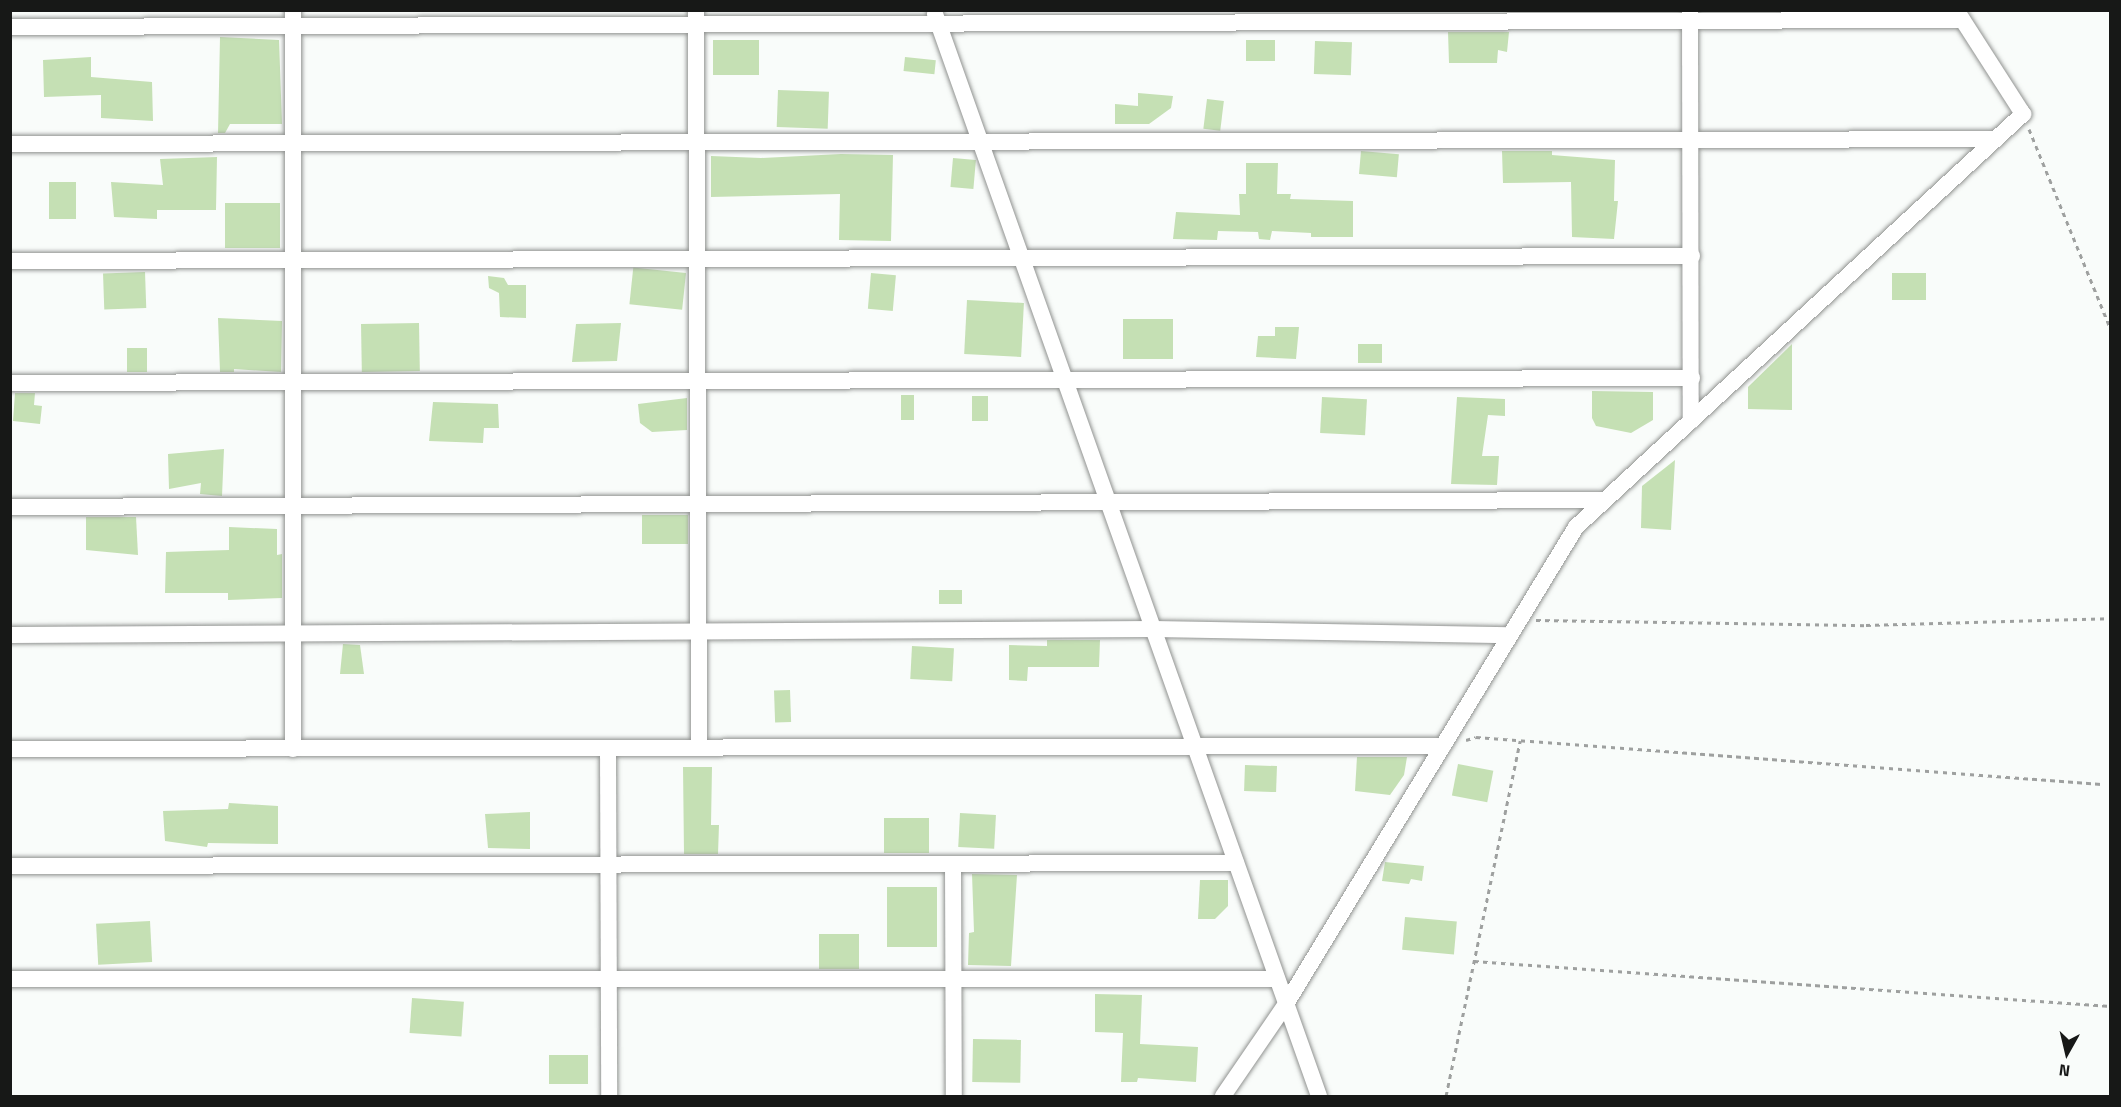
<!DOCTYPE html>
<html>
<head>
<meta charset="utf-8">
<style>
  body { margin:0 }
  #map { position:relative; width:2121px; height:1107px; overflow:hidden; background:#f9fcfa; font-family:"Titillium Web",sans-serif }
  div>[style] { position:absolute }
  .building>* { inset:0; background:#c5e0b4; transform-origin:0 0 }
  .path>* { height:3px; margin-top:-1.5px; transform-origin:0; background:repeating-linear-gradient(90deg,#9ea09f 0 4.5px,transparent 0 9px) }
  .roads { filter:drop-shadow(0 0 2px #919391) drop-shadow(0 0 2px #919391) }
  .street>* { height:16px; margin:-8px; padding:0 8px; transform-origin:8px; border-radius:8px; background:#fff }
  span { translate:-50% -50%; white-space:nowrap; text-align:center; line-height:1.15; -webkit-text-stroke:5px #f9fcfa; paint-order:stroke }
  .frame { position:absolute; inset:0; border:12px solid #171817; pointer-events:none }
  .north { position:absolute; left:2037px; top:1023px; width:60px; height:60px; -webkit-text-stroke:4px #f9fcfa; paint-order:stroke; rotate:188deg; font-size:16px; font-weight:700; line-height:24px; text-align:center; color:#171817 }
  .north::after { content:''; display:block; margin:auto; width:21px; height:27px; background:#171817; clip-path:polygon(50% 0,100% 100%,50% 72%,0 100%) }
</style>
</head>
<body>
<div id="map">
  <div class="building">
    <div style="clip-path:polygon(1448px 32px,1509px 32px,1507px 52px,1498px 50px,1497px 63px,1449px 63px)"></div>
    <div style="clip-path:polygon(220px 37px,279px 40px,282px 124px,230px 124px,225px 133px,218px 133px)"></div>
    <div style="left:759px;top:40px;width:35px;height:46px;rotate:90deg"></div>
    <div style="left:1246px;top:40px;width:29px;height:21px"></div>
    <div style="left:1315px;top:41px;width:37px;height:33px;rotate:2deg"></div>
    <div style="clip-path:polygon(91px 57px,91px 77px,152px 82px,153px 121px,101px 118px,101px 95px,44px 97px,43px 60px)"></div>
    <div style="left:905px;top:57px;width:31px;height:14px;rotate:6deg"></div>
    <div style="left:778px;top:90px;width:51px;height:37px;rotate:2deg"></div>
    <div style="clip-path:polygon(1138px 93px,1173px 96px,1171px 108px,1149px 124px,1115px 124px,1115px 104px,1138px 106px)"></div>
    <div style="left:1207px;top:99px;width:17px;height:30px;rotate:7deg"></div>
    <div style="left:1361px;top:151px;width:38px;height:23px;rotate:5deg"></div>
    <div style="clip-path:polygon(1502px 151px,1552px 151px,1552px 155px,1615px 160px,1614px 201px,1618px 201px,1614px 239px,1572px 237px,1571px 182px,1503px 183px)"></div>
    <div style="clip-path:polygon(841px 154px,893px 155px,891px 241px,839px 240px,840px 194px,711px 197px,711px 156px,761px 158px)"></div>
    <div style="clip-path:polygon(217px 157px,216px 210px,157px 210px,157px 219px,114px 217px,111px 182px,163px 185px,160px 159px)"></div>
    <div style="left:953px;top:158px;width:23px;height:29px;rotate:5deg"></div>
    <div style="clip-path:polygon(1246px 163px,1278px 163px,1277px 194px,1291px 194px,1290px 199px,1353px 201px,1353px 237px,1311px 237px,1311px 233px,1272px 231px,1270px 240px,1259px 239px,1258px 232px,1218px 231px,1217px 240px,1173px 239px,1176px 212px,1240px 215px,1239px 194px,1246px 194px)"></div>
    <div style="left:49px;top:182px;width:27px;height:37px"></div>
    <div style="left:225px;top:203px;width:55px;height:45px"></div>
    <div style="left:145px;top:272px;width:36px;height:42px;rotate:88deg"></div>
    <div style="left:686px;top:273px;width:37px;height:53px;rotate:96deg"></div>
    <div style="left:871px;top:273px;width:25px;height:36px;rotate:5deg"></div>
    <div style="left:1892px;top:273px;width:34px;height:27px"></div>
    <div style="clip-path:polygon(488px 276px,504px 278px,508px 285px,526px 285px,526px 318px,500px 317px,499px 293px,489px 288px)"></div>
    <div style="left:967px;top:300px;width:57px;height:54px;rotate:3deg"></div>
    <div style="clip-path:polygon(218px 318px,282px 321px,281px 372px,234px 369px,234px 372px,220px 372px)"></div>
    <div style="left:1123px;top:319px;width:50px;height:40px"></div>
    <div style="left:419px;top:323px;width:48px;height:58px;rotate:89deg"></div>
    <div style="clip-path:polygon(621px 323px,617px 361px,572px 362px,576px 324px)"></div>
    <div style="clip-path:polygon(1275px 327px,1299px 327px,1296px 359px,1256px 357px,1258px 336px,1275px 336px)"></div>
    <div style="left:1358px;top:344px;width:24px;height:19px"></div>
    <div style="clip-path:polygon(1792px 344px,1792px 410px,1748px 409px,1748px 387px)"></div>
    <div style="left:127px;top:348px;width:20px;height:24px"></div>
    <div style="clip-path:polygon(1592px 391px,1653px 392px,1653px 420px,1631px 433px,1596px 426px,1592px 418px)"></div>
    <div style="clip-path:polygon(15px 393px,35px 393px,34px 405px,42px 406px,40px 424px,13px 421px)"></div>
    <div style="left:901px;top:395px;width:13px;height:25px"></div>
    <div style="left:972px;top:396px;width:16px;height:25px"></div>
    <div style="left:1322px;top:397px;width:45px;height:36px;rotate:3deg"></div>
    <div style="clip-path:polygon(1457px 397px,1505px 399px,1505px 416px,1488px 415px,1482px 456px,1499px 456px,1497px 485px,1451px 484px)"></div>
    <div style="clip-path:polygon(687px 398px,687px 430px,652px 432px,640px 423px,638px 404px)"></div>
    <div style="clip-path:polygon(433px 402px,498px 404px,499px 428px,484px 428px,483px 443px,429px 441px)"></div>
    <div style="clip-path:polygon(224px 449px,222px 496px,200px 494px,201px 483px,169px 489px,168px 454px)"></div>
    <div style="clip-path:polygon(1675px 460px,1671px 530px,1641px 528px,1642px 486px)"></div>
    <div style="left:642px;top:515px;width:46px;height:29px"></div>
    <div style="clip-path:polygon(86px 517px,136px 517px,138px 555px,86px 550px)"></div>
    <div style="clip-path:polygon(229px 527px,277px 529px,277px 555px,282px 554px,282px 598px,228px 600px,228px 593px,165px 593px,166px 552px,229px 550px)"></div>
    <div style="left:939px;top:590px;width:23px;height:14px"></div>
    <div style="clip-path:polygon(1047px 640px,1100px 640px,1099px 667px,1028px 667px,1027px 681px,1009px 680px,1009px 645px,1047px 646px)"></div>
    <div style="clip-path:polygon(343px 644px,360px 645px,364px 674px,340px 674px)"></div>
    <div style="left:912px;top:646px;width:42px;height:33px;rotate:3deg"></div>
    <div style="left:790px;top:690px;width:32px;height:16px;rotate:88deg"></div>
    <div style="clip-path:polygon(1357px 757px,1407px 757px,1404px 775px,1390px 795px,1355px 791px)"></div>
    <div style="left:1458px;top:764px;width:36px;height:32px;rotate:11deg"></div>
    <div style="left:1245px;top:765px;width:32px;height:26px;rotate:2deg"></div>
    <div style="clip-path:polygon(683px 767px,712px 767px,711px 825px,719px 825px,718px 854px,684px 854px)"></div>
    <div style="clip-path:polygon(229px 803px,278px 806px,278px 844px,208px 843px,207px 847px,165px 841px,163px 811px,228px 809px)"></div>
    <div style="clip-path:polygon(530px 812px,530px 849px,488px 848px,485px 814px)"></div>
    <div style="left:960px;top:813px;width:36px;height:34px;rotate:3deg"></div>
    <div style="left:884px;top:818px;width:45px;height:35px"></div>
    <div style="clip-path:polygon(1385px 862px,1424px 866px,1422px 881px,1411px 879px,1409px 884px,1382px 881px)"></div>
    <div style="clip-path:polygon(972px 874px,1017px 875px,1011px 966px,968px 965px,969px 933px,974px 932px)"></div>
    <div style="clip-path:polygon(1200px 880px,1228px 880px,1228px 906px,1215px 919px,1198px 919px)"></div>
    <div style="left:887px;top:887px;width:50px;height:60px"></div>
    <div style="left:1405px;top:917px;width:52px;height:33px;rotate:5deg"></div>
    <div style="left:150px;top:921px;width:41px;height:54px;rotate:87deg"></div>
    <div style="left:819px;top:934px;width:40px;height:35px"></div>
    <div style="clip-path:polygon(1095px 994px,1142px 995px,1140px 1044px,1198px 1047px,1196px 1082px,1138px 1078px,1137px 1082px,1121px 1082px,1123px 1033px,1095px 1032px)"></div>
    <div style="left:412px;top:998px;width:52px;height:35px;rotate:4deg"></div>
    <div style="left:973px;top:1039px;width:48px;height:43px;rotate:1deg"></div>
    <div style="left:588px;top:1055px;width:29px;height:39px;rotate:90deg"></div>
  </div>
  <div class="path">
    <div style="left:2029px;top:129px;width:214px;rotate:67.8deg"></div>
    <div style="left:1536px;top:620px;width:330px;rotate:0.9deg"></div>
    <div style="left:1866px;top:625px;width:244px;rotate:-1.6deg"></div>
    <div style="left:1466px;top:740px;width:10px;rotate:-17deg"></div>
    <div style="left:1476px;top:737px;width:627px;rotate:4.3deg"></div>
    <div style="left:1474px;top:961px;width:638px;rotate:4.05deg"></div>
    <div style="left:1446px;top:1096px;width:363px;rotate:-78.2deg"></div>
  </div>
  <div class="roads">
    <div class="street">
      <div style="left:696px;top:10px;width:738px;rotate:89.77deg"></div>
      <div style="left:1690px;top:10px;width:411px;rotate:89.9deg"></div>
      <div style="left:935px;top:14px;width:1148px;rotate:70.46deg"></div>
      <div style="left:10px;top:27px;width:1952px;rotate:-0.21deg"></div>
      <div style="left:10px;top:144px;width:1986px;rotate:-0.14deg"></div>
      <div style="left:10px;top:261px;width:1682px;rotate:-0.17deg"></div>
      <div style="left:10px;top:383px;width:1682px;rotate:-0.17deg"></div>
      <div style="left:10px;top:507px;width:1595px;rotate:-0.25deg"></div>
      <div style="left:10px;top:635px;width:1144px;rotate:-0.3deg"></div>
      <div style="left:1154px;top:629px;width:356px;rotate:1deg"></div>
      <div style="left:608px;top:748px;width:348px;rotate:89.8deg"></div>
      <div style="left:10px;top:749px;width:1433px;rotate:-0.12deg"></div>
      <div style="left:293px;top:749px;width:739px;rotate:-90deg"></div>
      <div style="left:953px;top:864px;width:232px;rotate:89.8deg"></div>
      <div style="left:10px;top:866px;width:1226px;rotate:-0.14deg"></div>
      <div style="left:10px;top:979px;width:1267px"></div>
      <div style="left:1223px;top:1096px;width:112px;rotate:-55.6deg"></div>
      <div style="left:1286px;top:1004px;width:558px;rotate:-58.7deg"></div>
      <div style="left:1576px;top:527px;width:609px;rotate:-42.74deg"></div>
      <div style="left:2023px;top:114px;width:122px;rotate:-122.7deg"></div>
    </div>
  </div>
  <div class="frame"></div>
  <div class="north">N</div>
</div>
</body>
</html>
